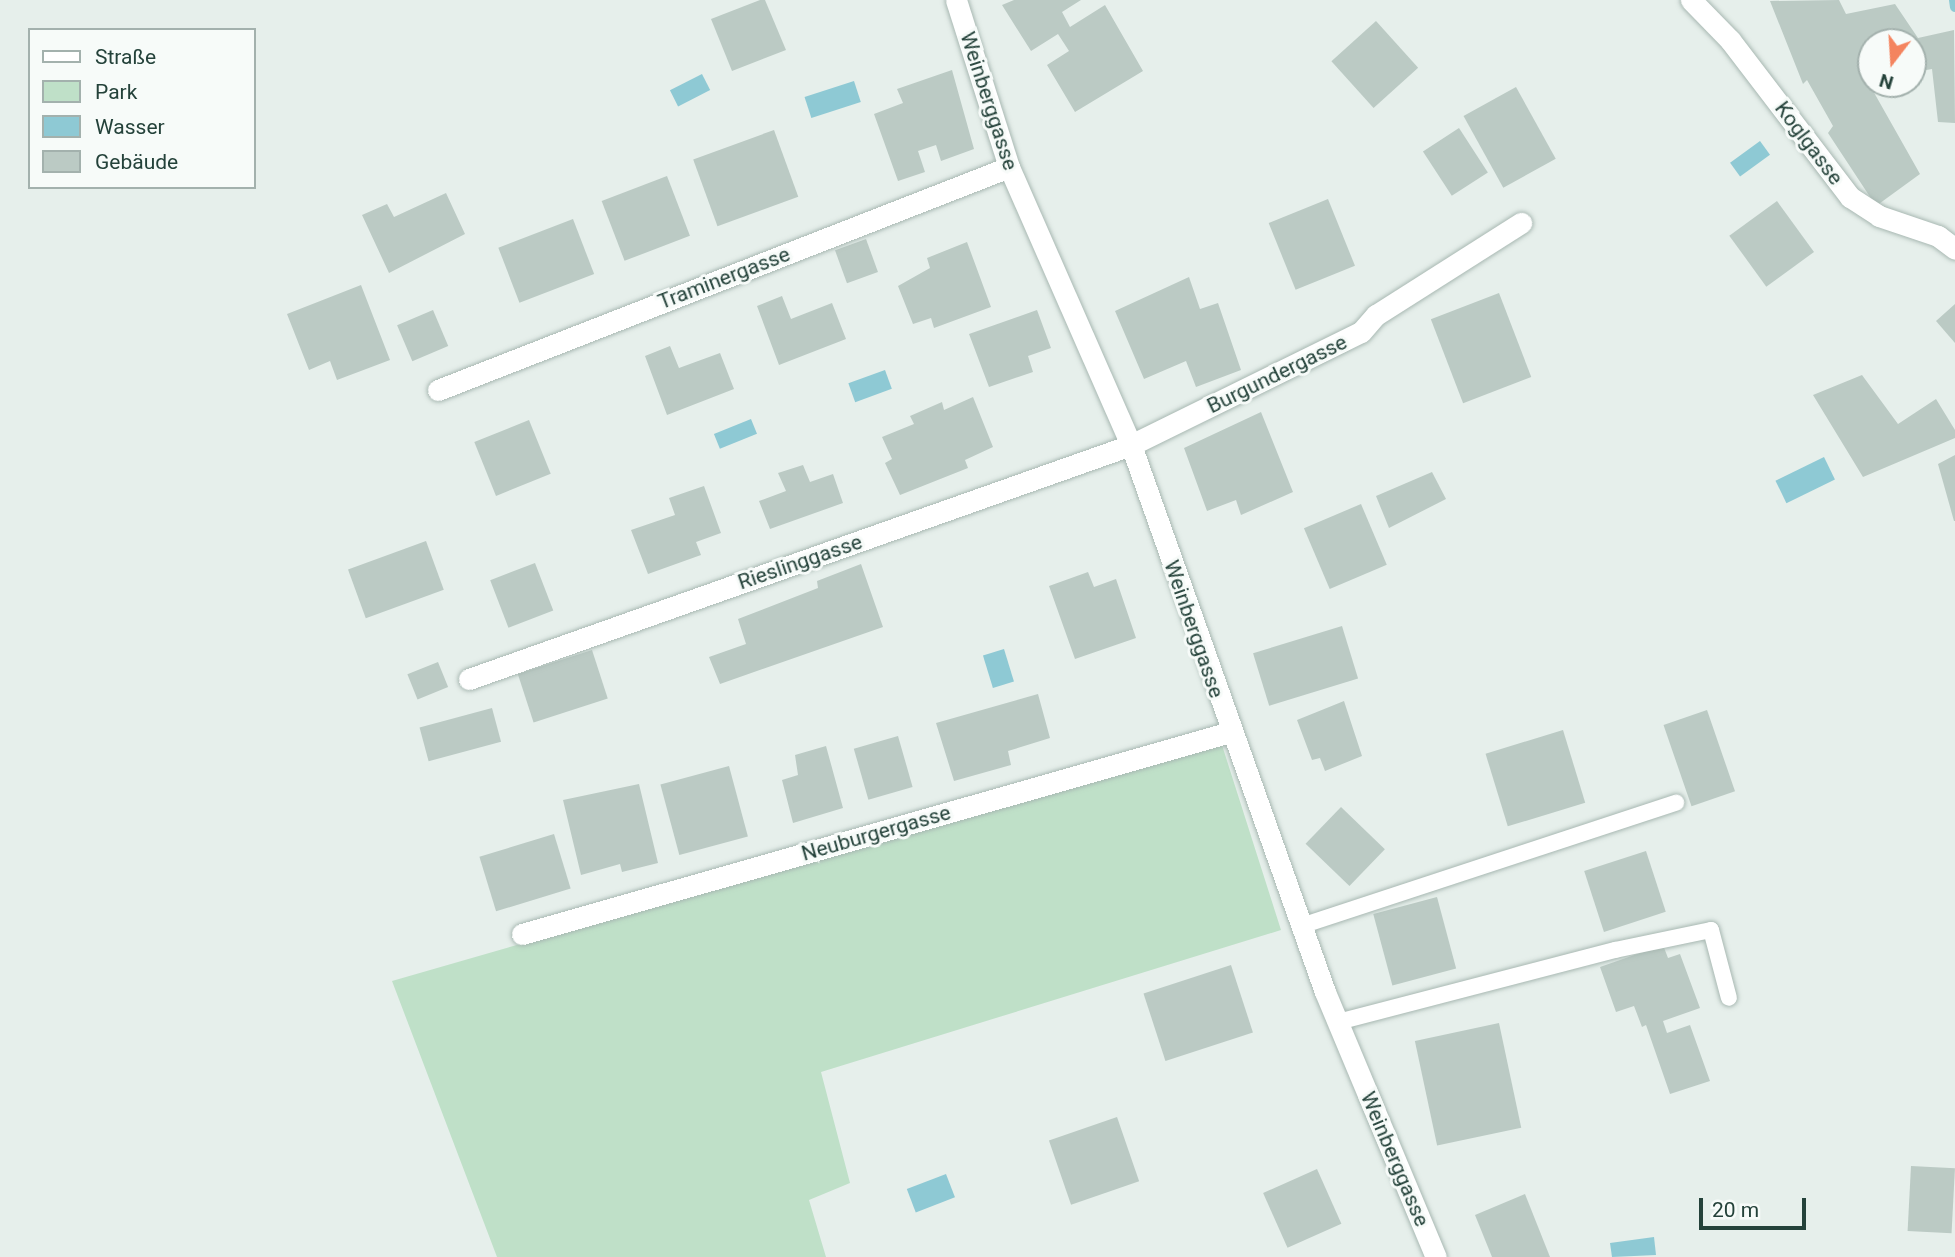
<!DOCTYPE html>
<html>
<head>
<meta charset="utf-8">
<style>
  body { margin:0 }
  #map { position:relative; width:1955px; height:1257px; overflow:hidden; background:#e6efeb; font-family:Roboto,sans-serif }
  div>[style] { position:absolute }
  .green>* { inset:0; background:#bfe0c8 }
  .water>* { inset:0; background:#8ec9d4; transform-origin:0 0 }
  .stream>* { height:10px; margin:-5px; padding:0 5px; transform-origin:5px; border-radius:5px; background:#8ec9d4 }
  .building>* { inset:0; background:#bbcac4; transform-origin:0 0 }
  .roads { filter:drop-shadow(0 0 2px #a8b8b2) drop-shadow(0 0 2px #a8b8b2) }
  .lane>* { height:16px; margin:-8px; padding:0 8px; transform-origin:8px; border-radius:8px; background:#fff }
  .street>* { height:21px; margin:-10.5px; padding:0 10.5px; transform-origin:10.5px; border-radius:10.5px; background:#fff }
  span { translate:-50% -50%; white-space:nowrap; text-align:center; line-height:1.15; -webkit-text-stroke:6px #f7fbf9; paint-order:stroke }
  .street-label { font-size:21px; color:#24423a }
  .legend { position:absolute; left:28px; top:28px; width:228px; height:161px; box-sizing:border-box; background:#f7fbf9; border:2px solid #a3b1ad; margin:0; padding:9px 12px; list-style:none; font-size:21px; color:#24423a }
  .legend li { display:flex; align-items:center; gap:14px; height:35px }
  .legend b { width:35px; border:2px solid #a3b1ad }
  .north { position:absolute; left:1857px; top:28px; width:70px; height:70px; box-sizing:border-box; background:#f7fbf9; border:2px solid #a3b1ad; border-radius:50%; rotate:197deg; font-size:19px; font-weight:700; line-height:28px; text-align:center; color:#24423a }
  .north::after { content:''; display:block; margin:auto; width:24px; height:32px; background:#f4845f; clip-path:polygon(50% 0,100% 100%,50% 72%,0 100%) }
  .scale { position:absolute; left:1699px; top:1198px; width:107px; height:32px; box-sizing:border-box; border:4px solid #24423a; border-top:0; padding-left:9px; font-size:21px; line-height:24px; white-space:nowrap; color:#24423a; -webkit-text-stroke:5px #f7fbf9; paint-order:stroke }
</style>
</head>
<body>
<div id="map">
  <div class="green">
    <div style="clip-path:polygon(1221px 742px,1281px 930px,821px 1072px,850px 1183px,809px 1200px,826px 1257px,497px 1257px,392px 981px)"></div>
  </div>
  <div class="water">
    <div style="left:702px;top:74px;width:18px;height:36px;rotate:63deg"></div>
    <div style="left:854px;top:81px;width:22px;height:52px;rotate:72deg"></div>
    <div style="left:1760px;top:141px;width:17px;height:37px;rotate:54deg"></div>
    <div style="left:885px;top:370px;width:20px;height:39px;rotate:70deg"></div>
    <div style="left:751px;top:419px;width:16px;height:40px;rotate:68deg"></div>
    <div style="left:1824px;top:457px;width:25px;height:54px;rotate:64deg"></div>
    <div style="left:1004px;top:649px;width:34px;height:22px;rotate:73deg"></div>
    <div style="left:946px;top:1174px;width:25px;height:42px;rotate:69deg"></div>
    <div style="clip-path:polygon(1654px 1237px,1656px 1255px,1612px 1257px,1610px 1243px)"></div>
  </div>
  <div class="stream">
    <div style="left:1954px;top:0;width:7px;rotate:82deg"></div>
  </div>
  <div class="building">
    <div style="clip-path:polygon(760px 0,765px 0,786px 50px,732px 71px,711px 19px)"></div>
    <div style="clip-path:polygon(1014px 0,1081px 0,1062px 12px,1070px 27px,1105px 5px,1143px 71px,1075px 112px,1047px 65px,1069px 51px,1058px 34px,1031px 51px,1002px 5px)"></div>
    <div style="clip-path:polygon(1839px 0,1846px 14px,1895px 4px,1918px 38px,1954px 30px,1955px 123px,1938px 122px,1932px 69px,1915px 72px,1913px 42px,1871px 42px,1871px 61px,1859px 66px,1920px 174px,1876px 206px,1828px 133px,1833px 126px,1807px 80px,1803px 84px,1770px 1px)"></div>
    <div style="left:1376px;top:21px;width:63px;height:60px;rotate:48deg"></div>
    <div style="clip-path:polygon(952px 70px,974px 149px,941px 161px,936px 145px,918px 151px,925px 172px,898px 181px,874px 114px,903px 103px,897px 89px)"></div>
    <div style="left:1516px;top:87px;width:82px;height:60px;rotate:61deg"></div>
    <div style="left:1459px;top:128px;width:53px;height:43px;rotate:57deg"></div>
    <div style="left:774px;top:130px;width:71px;height:86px;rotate:70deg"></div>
    <div style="left:667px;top:176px;width:64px;height:70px;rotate:69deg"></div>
    <div style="clip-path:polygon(446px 193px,465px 234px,389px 273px,362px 215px,387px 204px,394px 217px)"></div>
    <div style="left:1328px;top:199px;width:72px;height:64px;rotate:68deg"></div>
    <div style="left:1777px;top:201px;width:63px;height:59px;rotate:54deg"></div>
    <div style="left:573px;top:219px;width:59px;height:80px;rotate:69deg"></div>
    <div style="left:866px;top:239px;width:35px;height:33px;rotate:70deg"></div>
    <div style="clip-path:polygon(967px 242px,991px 307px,934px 328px,931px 318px,913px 324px,898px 286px,930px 268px,927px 258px)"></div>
    <div style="clip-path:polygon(1189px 277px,1200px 309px,1218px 303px,1241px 370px,1196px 387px,1186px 361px,1144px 379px,1115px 311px)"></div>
    <div style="clip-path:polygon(361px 285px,390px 360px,337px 380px,330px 361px,309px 370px,287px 314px)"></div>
    <div style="left:1499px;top:293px;width:90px;height:73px;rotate:69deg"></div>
    <div style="clip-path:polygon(782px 296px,791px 319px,832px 303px,846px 339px,779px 365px,757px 306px)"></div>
    <div style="clip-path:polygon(1955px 304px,1955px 343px,1936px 321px)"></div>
    <div style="left:433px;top:310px;width:39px;height:39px;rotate:67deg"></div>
    <div style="clip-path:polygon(1037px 310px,1051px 348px,1028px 356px,1033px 372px,989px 387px,969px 334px)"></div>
    <div style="clip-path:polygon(670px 346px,679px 368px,720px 353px,734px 389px,667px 415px,645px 356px)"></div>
    <div style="clip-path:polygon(1862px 375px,1898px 424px,1936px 399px,1955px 430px,1955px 438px,1863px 477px,1813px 395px)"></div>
    <div style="clip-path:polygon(973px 397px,993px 447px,965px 460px,968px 468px,900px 495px,885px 463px,892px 459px,882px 437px,914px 424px,910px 416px,942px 402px,944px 410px)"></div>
    <div style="clip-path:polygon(1261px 412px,1293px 492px,1241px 515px,1236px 500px,1207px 511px,1184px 448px)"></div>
    <div style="left:529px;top:420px;width:58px;height:59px;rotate:68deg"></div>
    <div style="clip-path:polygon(1955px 455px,1955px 521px,1954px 521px,1938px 464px)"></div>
    <div style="clip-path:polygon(803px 465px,810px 482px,833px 474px,843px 503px,770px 529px,759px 501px,786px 491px,778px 473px)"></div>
    <div style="clip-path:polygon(1432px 472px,1446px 499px,1389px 528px,1376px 496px)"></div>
    <div style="clip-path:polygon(704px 486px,721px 533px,696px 542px,701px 555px,648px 574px,631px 530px,675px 515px,669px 498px)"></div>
    <div style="left:1361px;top:504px;width:66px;height:62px;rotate:67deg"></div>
    <div style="left:426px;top:541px;width:52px;height:83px;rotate:70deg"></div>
    <div style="left:535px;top:563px;width:51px;height:48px;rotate:69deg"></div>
    <div style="clip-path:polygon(861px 564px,883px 627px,720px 684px,709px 657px,746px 644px,738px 619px,818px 588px,817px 581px)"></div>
    <div style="clip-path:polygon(1088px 572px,1094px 587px,1116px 579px,1136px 638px,1075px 659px,1049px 586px)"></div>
    <div style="left:1342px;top:626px;width:55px;height:93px;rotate:73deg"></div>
    <div style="left:592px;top:650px;width:51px;height:78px;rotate:72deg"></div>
    <div style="left:438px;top:662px;width:27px;height:33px;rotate:68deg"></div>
    <div style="clip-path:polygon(1038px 694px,1050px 738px,1008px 751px,1011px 765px,954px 781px,936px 723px)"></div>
    <div style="clip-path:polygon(1344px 701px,1362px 756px,1325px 771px,1320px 758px,1312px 760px,1297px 720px)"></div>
    <div style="left:492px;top:708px;width:35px;height:75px;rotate:75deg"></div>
    <div style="left:1707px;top:710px;width:86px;height:46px;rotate:71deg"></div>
    <div style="left:1563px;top:730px;width:76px;height:81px;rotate:73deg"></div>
    <div style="left:898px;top:736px;width:53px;height:46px;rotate:74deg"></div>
    <div style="clip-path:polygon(826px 746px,843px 808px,793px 823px,782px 780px,798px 775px,795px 755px)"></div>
    <div style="left:729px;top:766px;width:73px;height:71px;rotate:75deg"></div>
    <div style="clip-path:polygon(639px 784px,658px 863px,622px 872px,620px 864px,581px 875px,563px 800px)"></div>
    <div style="left:1341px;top:807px;width:61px;height:51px;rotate:44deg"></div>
    <div style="left:554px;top:834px;width:57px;height:78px;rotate:73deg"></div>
    <div style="left:1646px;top:851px;width:64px;height:65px;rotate:72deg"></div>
    <div style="left:1437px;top:897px;width:74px;height:66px;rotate:75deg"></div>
    <div style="clip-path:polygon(1663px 945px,1668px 958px,1680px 954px,1700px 1008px,1663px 1021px,1667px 1033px,1690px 1025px,1710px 1081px,1670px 1094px,1646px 1025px,1642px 1027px,1634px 1006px,1616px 1012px,1600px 967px)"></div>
    <div style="left:1231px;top:965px;width:71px;height:92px;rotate:72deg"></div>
    <div style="left:1499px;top:1023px;width:107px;height:86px;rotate:78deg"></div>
    <div style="left:1117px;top:1117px;width:68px;height:72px;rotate:71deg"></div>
    <div style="left:1911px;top:1166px;width:44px;height:65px;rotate:3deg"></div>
    <div style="left:1317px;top:1169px;width:60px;height:59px;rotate:66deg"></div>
    <div style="clip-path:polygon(1525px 1194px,1550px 1257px,1492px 1257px,1475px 1215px)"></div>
  </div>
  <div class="roads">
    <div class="lane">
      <div style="left:1301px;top:926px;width:395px;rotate:-18.2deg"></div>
      <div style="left:1338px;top:1022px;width:286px;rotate:-14.6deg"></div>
      <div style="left:1615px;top:950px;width:98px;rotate:-11.8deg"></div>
      <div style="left:1711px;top:930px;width:70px;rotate:75.2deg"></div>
    </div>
    <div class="street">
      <div style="left:956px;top:0;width:175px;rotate:72.4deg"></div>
      <div style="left:1009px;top:167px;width:304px;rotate:66.3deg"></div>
      <div style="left:1131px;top:445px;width:580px;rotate:70.47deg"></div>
      <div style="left:1325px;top:992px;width:287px;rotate:67.3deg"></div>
      <div style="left:1691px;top:0;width:56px;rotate:45.7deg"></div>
      <div style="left:1730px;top:40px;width:198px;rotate:52.6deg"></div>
      <div style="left:1850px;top:197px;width:35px;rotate:33deg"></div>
      <div style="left:1879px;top:216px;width:62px;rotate:18.7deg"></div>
      <div style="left:1938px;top:236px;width:21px;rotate:37deg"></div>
      <div style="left:438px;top:390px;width:613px;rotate:-21.33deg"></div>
      <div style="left:469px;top:679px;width:702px;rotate:-19.47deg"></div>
      <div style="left:1131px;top:445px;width:256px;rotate:-26.2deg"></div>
      <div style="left:1361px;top:332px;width:23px;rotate:-49deg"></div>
      <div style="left:1376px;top:315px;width:172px;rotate:-32.4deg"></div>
      <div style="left:522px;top:934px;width:736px;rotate:-15.92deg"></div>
    </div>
  </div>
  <div class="street-label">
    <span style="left:989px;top:101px;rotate:72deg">Weinberggasse</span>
    <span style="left:1809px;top:143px;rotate:53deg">Koglgasse</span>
    <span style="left:724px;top:278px;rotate:-21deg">Traminergasse</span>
    <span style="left:1277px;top:374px;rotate:-26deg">Burgundergasse</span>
    <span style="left:800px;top:562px;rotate:-19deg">Rieslinggasse</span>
    <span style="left:1194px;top:629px;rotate:71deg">Weinberggasse</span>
    <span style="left:876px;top:833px;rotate:-16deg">Neuburgergasse</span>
    <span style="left:1395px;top:1159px;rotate:67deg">Weinberggasse</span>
  </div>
  <ul class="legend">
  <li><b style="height:9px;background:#fff"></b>Straße</li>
  <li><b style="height:19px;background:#bfe0c8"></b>Park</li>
  <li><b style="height:19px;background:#8ec9d4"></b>Wasser</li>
  <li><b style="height:19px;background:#bbcac4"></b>Gebäude</li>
  </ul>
  <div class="north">N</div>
  <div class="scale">20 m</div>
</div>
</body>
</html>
